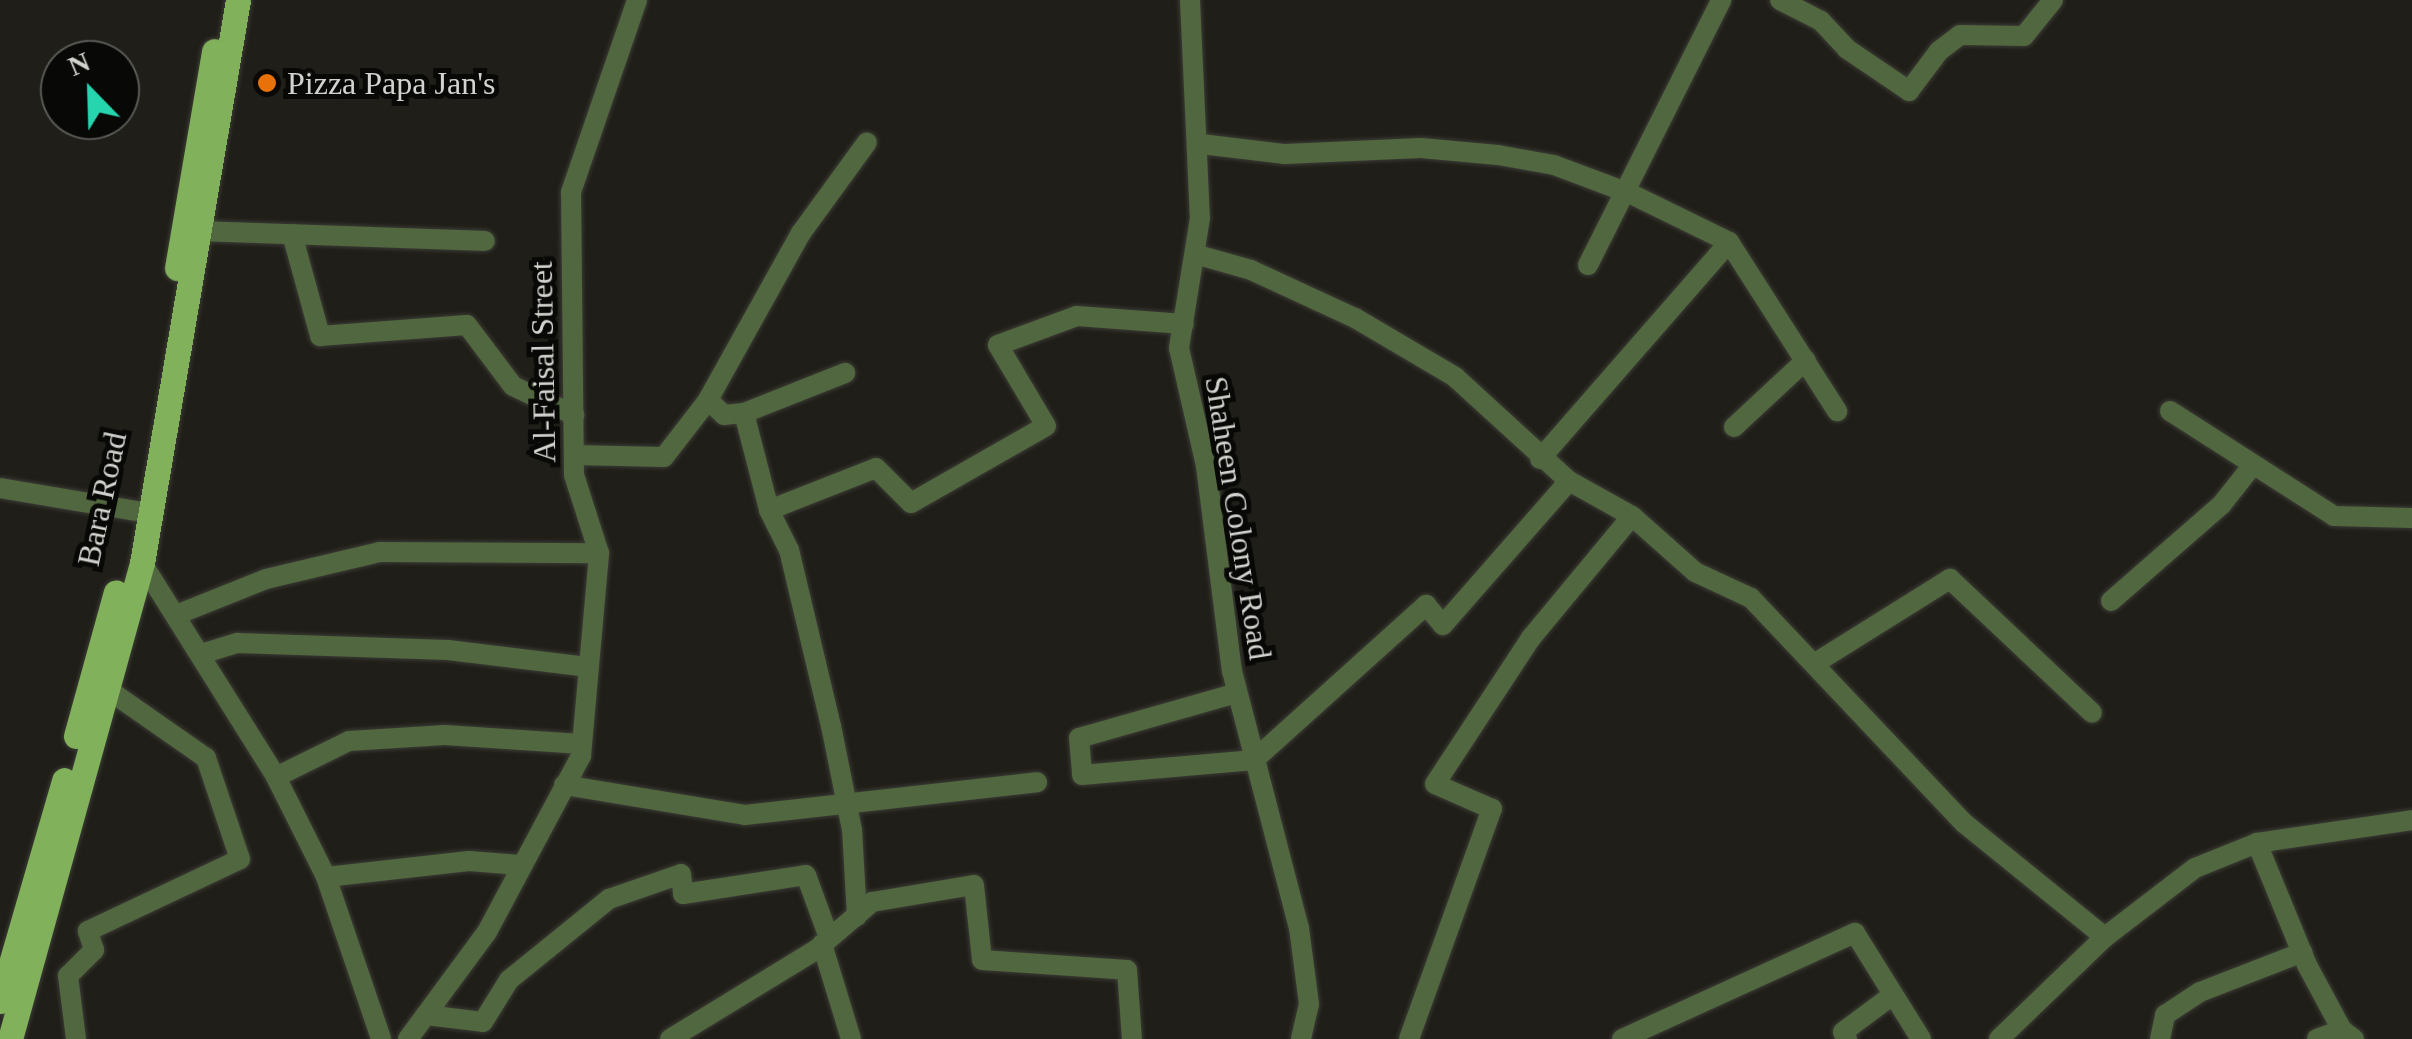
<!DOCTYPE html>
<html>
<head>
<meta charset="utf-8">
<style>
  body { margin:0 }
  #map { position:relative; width:2412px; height:1039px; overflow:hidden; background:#1f1e18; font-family:"Times New Roman",serif }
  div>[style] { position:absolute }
  .roads { filter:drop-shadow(0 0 2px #3c3b35) drop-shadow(0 0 2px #3c3b35) }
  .minor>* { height:20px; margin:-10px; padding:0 10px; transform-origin:10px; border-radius:10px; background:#50673f }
  .major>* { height:25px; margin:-12.5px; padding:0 12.5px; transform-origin:12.5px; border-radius:12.5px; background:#81b25b }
  .dots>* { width:28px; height:28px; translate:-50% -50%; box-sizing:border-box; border:5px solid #080806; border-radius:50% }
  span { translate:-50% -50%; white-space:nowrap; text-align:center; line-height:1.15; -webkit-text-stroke:10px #080806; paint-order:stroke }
  .poi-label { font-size:32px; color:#d2d2ce }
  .left { translate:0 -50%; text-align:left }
  .street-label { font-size:32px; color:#d2d2ce }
  .north { position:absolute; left:40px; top:40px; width:100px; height:100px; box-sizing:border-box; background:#080806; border:2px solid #595956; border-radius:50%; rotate:337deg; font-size:28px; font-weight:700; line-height:40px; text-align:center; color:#d2d2ce }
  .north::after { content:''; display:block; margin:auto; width:35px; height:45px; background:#26d5ae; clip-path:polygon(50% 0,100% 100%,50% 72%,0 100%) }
</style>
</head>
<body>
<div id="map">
  <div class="roads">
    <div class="minor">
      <div style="left:1190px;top:0;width:218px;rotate:87.4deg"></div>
      <div style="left:1200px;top:218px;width:132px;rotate:99.2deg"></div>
      <div style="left:1179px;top:348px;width:121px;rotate:77.1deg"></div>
      <div style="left:1206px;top:466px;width:207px;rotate:82.8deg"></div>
      <div style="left:1232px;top:671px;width:266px;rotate:75.4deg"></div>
      <div style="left:1299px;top:928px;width:77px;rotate:82.5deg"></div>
      <div style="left:1309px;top:1004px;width:36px;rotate:103deg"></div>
      <div style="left:1780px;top:0;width:46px;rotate:27.1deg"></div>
      <div style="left:1821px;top:21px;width:38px;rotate:47deg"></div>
      <div style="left:1847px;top:49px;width:75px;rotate:34.1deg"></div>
      <div style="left:1909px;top:91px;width:50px;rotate:-53.1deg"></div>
      <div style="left:1939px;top:51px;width:26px;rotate:-37deg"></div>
      <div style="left:1960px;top:35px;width:64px;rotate:0.9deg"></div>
      <div style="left:2024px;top:36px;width:46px;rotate:-51.1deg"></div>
      <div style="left:1201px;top:144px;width:85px;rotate:6.8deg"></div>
      <div style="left:1285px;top:154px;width:136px;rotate:-2.5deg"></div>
      <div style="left:1421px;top:148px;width:77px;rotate:5.2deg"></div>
      <div style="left:1498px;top:155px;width:57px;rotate:10.1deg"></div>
      <div style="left:1554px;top:165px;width:80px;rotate:20.5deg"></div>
      <div style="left:1629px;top:193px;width:111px;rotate:26.1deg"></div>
      <div style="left:1729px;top:242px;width:201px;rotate:57.4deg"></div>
      <div style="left:201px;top:231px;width:284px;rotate:2deg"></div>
      <div style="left:292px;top:234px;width:106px;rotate:74.6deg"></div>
      <div style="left:320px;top:336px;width:147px;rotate:-4.3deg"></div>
      <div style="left:467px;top:325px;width:76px;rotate:53deg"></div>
      <div style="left:513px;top:386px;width:68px;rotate:25.4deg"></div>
      <div style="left:1198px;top:255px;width:55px;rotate:15.8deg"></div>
      <div style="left:1251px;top:270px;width:115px;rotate:24.8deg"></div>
      <div style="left:1355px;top:318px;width:116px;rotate:30.5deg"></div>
      <div style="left:1455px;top:377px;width:154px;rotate:42.4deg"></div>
      <div style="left:1569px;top:481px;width:72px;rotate:29.1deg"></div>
      <div style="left:1632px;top:516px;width:84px;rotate:41.6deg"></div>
      <div style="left:1695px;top:572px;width:62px;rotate:24.9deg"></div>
      <div style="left:1751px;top:598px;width:310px;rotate:46.6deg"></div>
      <div style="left:1964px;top:823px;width:181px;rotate:39deg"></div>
      <div style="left:1588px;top:265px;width:297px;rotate:-63.3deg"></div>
      <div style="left:708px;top:400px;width:22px;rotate:43deg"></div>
      <div style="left:724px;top:415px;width:20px;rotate:-6deg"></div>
      <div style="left:744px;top:413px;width:100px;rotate:75.5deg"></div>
      <div style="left:2170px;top:411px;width:195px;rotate:32.6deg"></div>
      <div style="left:2334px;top:516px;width:78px;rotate:1.5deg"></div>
      <div style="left:744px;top:413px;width:109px;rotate:-21.6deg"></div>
      <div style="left:1734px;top:427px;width:98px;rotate:-42.9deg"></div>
      <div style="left:574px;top:455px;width:90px;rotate:1.3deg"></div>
      <div style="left:664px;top:457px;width:72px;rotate:-52.3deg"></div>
      <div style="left:708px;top:400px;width:191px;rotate:-60.9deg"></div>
      <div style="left:801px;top:233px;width:112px;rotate:-54deg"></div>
      <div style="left:1540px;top:459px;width:288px;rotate:-48.9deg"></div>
      <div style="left:0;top:488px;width:138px;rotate:9.6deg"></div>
      <div style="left:142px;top:563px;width:252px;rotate:57.9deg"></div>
      <div style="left:276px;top:777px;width:112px;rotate:63.4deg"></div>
      <div style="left:326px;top:877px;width:171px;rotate:71.2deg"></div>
      <div style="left:2111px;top:601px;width:147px;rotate:-41.1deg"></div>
      <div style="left:2222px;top:504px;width:48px;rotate:-51.7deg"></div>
      <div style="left:176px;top:615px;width:97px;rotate:-21.8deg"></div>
      <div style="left:266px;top:579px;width:117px;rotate:-13.3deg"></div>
      <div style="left:380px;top:552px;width:219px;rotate:0.3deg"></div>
      <div style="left:201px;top:654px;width:38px;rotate:-17deg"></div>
      <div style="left:237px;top:643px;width:211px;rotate:1.9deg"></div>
      <div style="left:448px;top:650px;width:142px;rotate:6.9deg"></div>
      <div style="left:1817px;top:662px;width:157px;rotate:-32deg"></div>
      <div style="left:1950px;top:579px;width:195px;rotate:43.3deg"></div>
      <div style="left:1237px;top:693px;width:164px;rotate:164.1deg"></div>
      <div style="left:1079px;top:738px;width:37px;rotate:85deg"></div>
      <div style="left:1082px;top:775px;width:173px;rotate:-5deg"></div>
      <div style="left:1254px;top:760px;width:232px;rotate:-42deg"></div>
      <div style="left:1426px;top:605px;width:26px;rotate:50deg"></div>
      <div style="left:1443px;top:625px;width:191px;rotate:-48.8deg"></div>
      <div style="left:276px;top:777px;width:81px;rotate:-26.3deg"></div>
      <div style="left:349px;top:741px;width:96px;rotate:-3.6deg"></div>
      <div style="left:445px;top:735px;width:137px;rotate:3.8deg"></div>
      <div style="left:564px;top:785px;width:183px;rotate:9.4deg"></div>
      <div style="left:745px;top:815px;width:294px;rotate:-6.4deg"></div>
      <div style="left:2257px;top:843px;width:132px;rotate:67.7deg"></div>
      <div style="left:2307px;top:965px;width:74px;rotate:61.7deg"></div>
      <div style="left:2342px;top:1030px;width:15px;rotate:37deg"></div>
      <div style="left:326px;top:877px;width:144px;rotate:-6.4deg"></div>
      <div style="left:469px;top:861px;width:51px;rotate:4.5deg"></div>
      <div style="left:857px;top:916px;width:86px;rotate:-93.3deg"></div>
      <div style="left:852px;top:830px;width:106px;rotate:-101.4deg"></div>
      <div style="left:831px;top:726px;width:181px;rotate:-103.4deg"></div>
      <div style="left:789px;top:550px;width:45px;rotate:-116.6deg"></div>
      <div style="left:769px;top:510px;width:115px;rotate:-21.4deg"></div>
      <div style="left:876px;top:468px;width:49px;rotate:45deg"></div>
      <div style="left:911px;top:503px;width:155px;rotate:-29.7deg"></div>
      <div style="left:1046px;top:426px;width:94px;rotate:-120.7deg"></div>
      <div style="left:998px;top:345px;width:84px;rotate:-20.2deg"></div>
      <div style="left:1077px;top:316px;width:107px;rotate:4.3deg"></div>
      <div style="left:822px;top:944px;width:99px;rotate:73deg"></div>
      <div style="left:426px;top:1015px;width:57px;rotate:7deg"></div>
      <div style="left:483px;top:1022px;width:49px;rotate:-58.2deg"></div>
      <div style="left:509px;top:980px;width:129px;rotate:-39deg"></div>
      <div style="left:609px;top:899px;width:76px;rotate:-19.1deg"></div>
      <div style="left:681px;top:874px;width:20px;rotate:84deg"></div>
      <div style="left:683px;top:894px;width:124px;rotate:-8.8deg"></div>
      <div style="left:806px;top:875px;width:67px;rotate:69.9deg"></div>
      <div style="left:76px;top:1039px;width:64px;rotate:-97.2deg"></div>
      <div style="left:68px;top:976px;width:37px;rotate:-45deg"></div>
      <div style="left:94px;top:950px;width:20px;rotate:-108deg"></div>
      <div style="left:88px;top:931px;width:168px;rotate:-25.3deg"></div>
      <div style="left:240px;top:859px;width:107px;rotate:-108.6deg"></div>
      <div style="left:206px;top:758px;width:121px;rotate:-145.1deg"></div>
      <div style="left:408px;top:1039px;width:133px;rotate:-53.6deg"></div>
      <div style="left:487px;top:932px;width:200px;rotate:-61.9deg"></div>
      <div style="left:581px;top:756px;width:204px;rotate:-84.9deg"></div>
      <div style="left:599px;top:553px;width:82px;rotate:-107.8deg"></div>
      <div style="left:574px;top:475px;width:283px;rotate:-90.6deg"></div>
      <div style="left:571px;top:192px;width:203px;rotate:-71deg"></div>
      <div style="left:670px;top:1039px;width:171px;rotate:-31.4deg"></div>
      <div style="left:816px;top:950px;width:74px;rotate:-40.6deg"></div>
      <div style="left:872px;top:902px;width:103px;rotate:-9.5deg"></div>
      <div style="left:974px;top:885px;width:75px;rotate:83.9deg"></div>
      <div style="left:982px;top:960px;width:145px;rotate:3.9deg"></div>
      <div style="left:1127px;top:970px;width:69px;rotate:85.9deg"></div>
      <div style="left:1409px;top:1039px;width:245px;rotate:-70.2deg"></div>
      <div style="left:1492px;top:809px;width:62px;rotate:-156.3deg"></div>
      <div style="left:1435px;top:784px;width:175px;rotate:-56.7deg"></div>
      <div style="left:1531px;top:638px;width:158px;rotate:-50.4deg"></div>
      <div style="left:1622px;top:1039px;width:256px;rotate:-24.5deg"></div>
      <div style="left:1855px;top:933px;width:125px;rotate:58.1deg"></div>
      <div style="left:1847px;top:1039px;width:8px;rotate:-120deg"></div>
      <div style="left:1843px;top:1032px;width:59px;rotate:-36.7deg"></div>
      <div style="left:1999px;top:1039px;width:147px;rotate:-43.9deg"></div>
      <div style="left:2105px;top:937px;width:113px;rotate:-37.5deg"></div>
      <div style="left:2195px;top:868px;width:67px;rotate:-22deg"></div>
      <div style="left:2257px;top:843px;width:157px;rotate:-8.4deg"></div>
      <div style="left:2160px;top:1039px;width:25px;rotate:-78deg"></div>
      <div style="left:2165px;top:1015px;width:42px;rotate:-33.3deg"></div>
      <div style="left:2200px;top:992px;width:110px;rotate:-21.2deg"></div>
      <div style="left:2317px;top:1039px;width:27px;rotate:-20deg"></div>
    </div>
    <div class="major">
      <div style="left:177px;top:268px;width:220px;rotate:-80.3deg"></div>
      <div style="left:76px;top:736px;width:149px;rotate:-74.5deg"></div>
      <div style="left:0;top:1001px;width:230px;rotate:-73.8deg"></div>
      <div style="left:10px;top:1039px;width:494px;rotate:-74.5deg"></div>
      <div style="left:142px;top:563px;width:571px;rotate:-80.32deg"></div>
    </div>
  </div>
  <div class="dots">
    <div style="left:267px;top:83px;background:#e8710a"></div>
  </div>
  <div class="poi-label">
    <span class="left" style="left:287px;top:83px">Pizza Papa Jan's</span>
  </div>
  <div class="street-label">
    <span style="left:543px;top:362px;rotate:-91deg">Al-Faisal Street</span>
    <span style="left:102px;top:499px;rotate:-78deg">Bara Road</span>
    <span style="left:1238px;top:518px;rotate:81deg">Shaheen Colony Road</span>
  </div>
  <div class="north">N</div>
</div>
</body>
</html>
